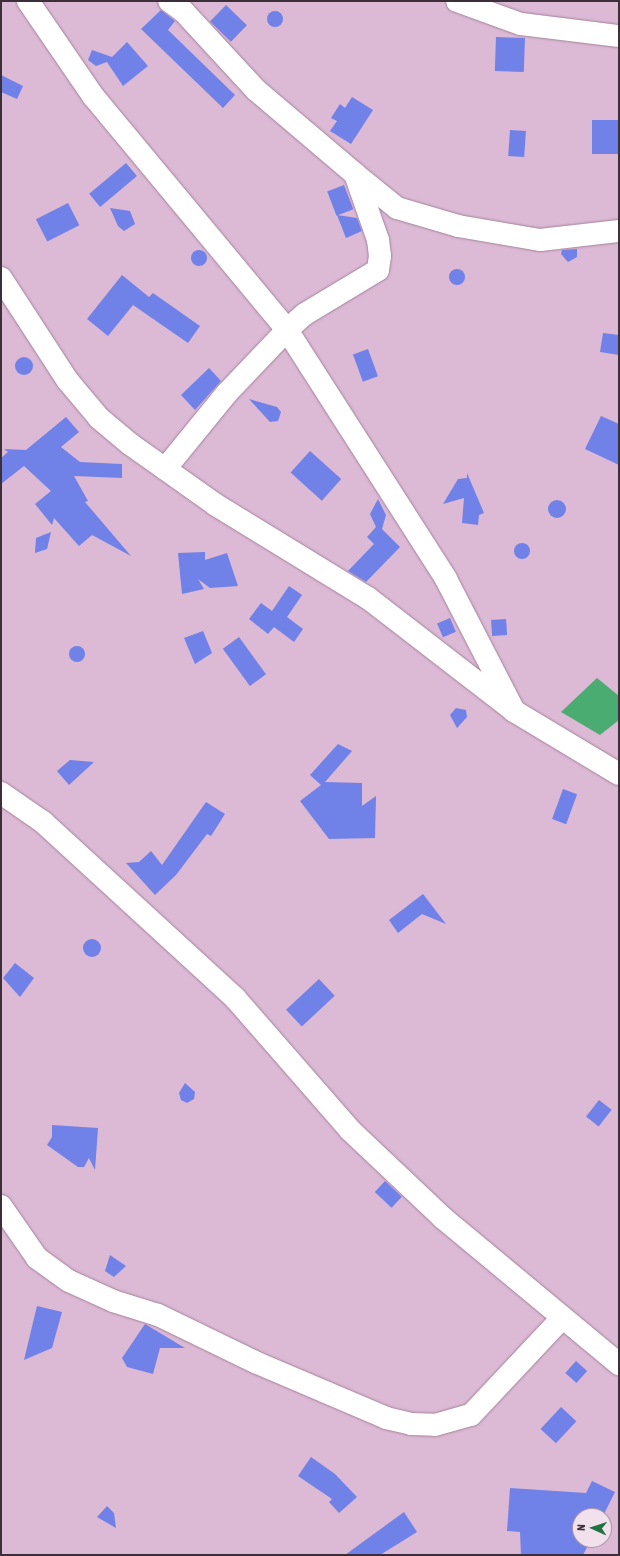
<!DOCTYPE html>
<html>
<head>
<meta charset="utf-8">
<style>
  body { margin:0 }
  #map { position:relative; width:620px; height:1556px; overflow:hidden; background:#dcb9d4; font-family:"Asap Condensed",sans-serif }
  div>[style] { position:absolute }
  .green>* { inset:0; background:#4aac70 }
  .building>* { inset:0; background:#7081e8; transform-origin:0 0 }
  .round { border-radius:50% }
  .roads { filter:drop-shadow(0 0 1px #a4839d) drop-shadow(0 0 1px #a4839d) }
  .minor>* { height:22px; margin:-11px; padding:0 11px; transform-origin:11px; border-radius:11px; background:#fff }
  span { translate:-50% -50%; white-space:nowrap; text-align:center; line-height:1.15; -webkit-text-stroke:3.5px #f2e0ed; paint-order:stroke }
  .frame { position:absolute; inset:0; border:2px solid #3d2f3a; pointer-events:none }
  .north { position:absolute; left:572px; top:1508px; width:40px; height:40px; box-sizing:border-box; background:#f2e0ed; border:1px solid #aa99a5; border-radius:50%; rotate:273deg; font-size:11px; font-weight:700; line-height:16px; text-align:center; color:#3d2f3a }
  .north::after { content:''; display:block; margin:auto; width:14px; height:18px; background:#227344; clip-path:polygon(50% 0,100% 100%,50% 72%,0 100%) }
</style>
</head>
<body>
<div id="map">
  <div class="green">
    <div style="clip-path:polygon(597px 678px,619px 696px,619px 720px,600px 735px,561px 712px)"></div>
  </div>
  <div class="building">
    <div style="left:226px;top:5px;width:29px;height:23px;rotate:44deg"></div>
    <div style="clip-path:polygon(161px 10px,175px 21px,168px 30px,235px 95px,223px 108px,141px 29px)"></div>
    <div class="round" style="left:267px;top:11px;width:16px;height:16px"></div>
    <div style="left:496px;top:37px;width:29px;height:34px;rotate:2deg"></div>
    <div style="clip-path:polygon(127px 42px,148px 66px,123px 86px,107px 62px,96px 66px,88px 60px,92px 50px,112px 57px)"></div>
    <div style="clip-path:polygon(1px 75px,23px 86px,17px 99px,1px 92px)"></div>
    <div style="clip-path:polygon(352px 97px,373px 110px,351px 144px,330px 131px,337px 121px,331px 118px,340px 104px,345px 108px)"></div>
    <div style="left:619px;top:120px;width:34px;height:27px;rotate:90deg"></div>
    <div style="left:510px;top:130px;width:16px;height:26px;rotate:4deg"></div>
    <div style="left:126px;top:163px;width:17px;height:48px;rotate:50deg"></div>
    <div style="left:344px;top:185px;width:26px;height:18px;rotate:69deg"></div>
    <div style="left:68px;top:203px;width:25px;height:36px;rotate:63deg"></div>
    <div style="clip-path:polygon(110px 208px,130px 211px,135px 224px,124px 231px,118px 226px)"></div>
    <div style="clip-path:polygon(337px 215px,357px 218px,362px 231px,346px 238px)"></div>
    <div style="clip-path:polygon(577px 249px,577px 257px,568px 262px,561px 254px,562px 250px)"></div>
    <div class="round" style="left:191px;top:250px;width:16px;height:16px"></div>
    <div class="round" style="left:449px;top:269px;width:16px;height:16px"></div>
    <div style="clip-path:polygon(122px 275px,149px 297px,153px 293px,200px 326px,188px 343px,133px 305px,108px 336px,87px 319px)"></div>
    <div style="clip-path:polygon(603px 333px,619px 335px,619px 355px,600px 352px)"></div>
    <div style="left:368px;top:349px;width:29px;height:16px;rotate:70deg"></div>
    <div class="round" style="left:15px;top:357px;width:18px;height:18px"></div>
    <div style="clip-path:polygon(209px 368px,221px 381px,195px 410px,181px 395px)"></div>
    <div style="clip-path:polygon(249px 399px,277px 407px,281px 412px,278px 421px,270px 422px)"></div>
    <div style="clip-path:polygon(601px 416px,619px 424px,619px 465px,585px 449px)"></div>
    <div style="clip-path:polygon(66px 417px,79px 432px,61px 447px,80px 462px,122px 464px,122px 478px,74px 476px,88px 501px,85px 502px,131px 556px,92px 535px,79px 546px,54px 518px,52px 525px,35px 504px,51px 491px,24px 466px,1px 484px,1px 458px,8px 452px,4px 449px,26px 450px)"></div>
    <div style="left:310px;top:451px;width:42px;height:29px;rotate:42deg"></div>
    <div style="clip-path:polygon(467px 473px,484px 513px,479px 515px,478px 525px,462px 523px,464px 498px,443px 504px,458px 479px,467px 478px)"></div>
    <div style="clip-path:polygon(378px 499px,386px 515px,382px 529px,400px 547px,366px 582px,348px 571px,374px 544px,367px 537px,376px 527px,370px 514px)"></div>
    <div class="round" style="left:548px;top:500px;width:18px;height:18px"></div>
    <div style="clip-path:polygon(51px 532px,47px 549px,35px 553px,36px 538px)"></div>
    <div class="round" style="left:514px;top:543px;width:16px;height:16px"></div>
    <div style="clip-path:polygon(205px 552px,205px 560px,227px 553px,238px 586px,210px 588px,198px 579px,204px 589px,182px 594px,178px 553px)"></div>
    <div style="clip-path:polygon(289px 586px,302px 595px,287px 617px,303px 629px,294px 642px,274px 627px,268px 634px,249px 619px,261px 603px,272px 611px)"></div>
    <div style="left:450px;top:618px;width:15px;height:14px;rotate:67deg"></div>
    <div style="left:506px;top:619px;width:16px;height:15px;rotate:86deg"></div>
    <div style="clip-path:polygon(203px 631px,212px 653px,195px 664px,184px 638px)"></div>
    <div style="left:239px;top:637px;width:46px;height:20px;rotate:54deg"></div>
    <div class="round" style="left:69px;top:646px;width:16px;height:16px"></div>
    <div style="clip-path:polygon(456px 708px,466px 710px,467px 717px,457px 728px,450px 715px)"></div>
    <div style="clip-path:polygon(338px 744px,352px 751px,325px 782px,362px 783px,362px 806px,376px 796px,375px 838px,329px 839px,300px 801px,321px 785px,310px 775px)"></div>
    <div style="clip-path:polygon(70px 760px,94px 762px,69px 785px,57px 771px)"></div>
    <div style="left:563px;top:789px;width:15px;height:32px;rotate:20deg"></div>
    <div style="clip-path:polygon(206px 802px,225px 814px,211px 836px,207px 834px,176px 875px,155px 895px,126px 863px,139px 862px,151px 851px,162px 865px)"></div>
    <div style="clip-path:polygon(423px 894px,446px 924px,422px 914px,398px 933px,389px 920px)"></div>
    <div class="round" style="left:83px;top:939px;width:18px;height:18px"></div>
    <div style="clip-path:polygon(15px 963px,34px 978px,20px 997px,3px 978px)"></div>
    <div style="left:319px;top:979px;width:23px;height:45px;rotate:47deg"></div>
    <div style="clip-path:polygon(185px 1083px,195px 1092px,194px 1099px,187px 1103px,181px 1100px,179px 1093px)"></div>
    <div style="left:599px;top:1100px;width:16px;height:21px;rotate:38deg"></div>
    <div style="clip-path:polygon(52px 1125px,98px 1128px,95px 1170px,89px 1158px,84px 1167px,78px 1167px,47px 1145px,52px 1137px)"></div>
    <div style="left:385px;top:1181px;width:23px;height:15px;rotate:43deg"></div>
    <div style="clip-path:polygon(110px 1255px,126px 1266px,114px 1277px,105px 1271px)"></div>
    <div style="clip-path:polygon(37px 1306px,62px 1312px,52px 1348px,24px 1360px)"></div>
    <div style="clip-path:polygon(145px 1324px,185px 1348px,160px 1348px,153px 1374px,127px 1367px,122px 1358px)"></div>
    <div style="left:576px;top:1361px;width:15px;height:16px;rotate:42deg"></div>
    <div style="left:561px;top:1407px;width:21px;height:30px;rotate:43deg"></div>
    <div style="clip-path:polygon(311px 1457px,335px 1474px,357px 1497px,339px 1513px,329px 1502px,332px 1499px,298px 1476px)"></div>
    <div style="clip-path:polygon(592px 1481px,615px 1492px,603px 1516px,580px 1516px,580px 1540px,591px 1540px,583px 1555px,521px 1555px,520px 1532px,507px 1531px,510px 1488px,586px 1493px)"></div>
    <div style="clip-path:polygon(107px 1506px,114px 1513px,116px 1528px,97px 1517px)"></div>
    <div style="clip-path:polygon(404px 1512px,417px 1532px,380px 1555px,345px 1555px)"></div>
  </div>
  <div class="roads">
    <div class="minor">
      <div style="left:28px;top:1px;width:115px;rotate:55.6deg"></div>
      <div style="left:93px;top:96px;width:304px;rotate:50.3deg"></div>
      <div style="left:287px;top:330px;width:295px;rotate:57.4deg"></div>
      <div style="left:446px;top:579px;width:148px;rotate:62.7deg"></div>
      <div style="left:457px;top:1px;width:68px;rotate:19.8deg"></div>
      <div style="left:521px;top:24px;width:99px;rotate:7deg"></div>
      <div style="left:355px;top:174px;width:54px;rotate:39deg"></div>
      <div style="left:397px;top:208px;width:64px;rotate:16.4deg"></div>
      <div style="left:458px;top:226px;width:83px;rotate:9.7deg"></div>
      <div style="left:540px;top:240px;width:80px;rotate:-6.5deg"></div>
      <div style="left:1px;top:278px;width:123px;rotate:57deg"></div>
      <div style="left:68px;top:381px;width:48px;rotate:50deg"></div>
      <div style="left:99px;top:418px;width:40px;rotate:40deg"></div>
      <div style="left:130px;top:444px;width:105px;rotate:35.3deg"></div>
      <div style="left:216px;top:505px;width:178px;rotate:31.5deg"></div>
      <div style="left:368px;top:598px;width:185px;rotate:37.7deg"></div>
      <div style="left:514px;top:711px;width:122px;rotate:31deg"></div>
      <div style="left:165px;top:469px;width:98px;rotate:-50.8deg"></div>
      <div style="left:227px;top:393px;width:87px;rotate:-46.4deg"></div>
      <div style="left:287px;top:330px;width:24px;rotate:-42deg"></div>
      <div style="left:305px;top:314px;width:85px;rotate:-31.1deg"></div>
      <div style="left:378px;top:270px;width:14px;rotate:-82deg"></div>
      <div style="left:380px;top:256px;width:16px;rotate:-97deg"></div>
      <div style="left:378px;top:240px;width:70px;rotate:-109.2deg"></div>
      <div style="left:355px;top:174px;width:130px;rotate:-139.7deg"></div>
      <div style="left:256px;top:90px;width:108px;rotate:-132.7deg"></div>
      <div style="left:183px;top:11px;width:17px;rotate:-144deg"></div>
      <div style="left:1px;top:793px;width:51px;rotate:34.6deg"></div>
      <div style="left:43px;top:822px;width:260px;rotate:42.5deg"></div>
      <div style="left:235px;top:998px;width:175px;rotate:48.9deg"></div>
      <div style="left:350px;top:1130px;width:128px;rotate:43.4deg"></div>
      <div style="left:443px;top:1218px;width:229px;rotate:39.7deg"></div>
      <div style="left:1px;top:1206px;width:63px;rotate:55.3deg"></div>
      <div style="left:37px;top:1258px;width:39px;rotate:36deg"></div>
      <div style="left:69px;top:1281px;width:48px;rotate:24.4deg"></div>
      <div style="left:113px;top:1301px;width:47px;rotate:17.3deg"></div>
      <div style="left:158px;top:1315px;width:108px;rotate:25.9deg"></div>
      <div style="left:255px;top:1362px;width:142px;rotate:23.1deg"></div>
      <div style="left:386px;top:1418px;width:26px;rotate:13deg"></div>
      <div style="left:411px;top:1424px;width:24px;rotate:2deg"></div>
      <div style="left:435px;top:1425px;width:37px;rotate:-16deg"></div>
      <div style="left:471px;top:1415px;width:133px;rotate:-46.8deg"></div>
    </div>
  </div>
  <div class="frame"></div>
  <div class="north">N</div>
</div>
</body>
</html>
